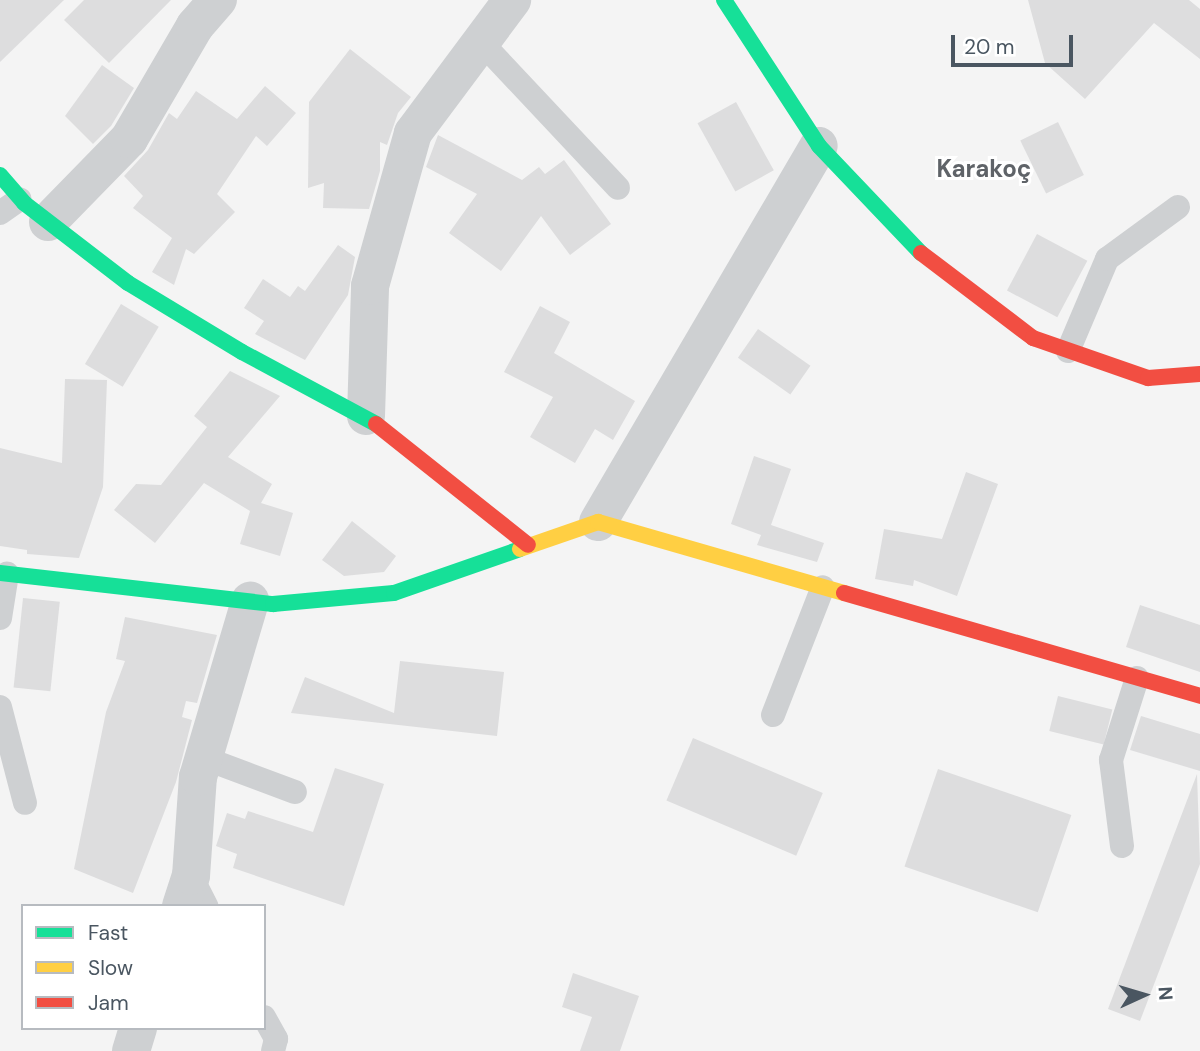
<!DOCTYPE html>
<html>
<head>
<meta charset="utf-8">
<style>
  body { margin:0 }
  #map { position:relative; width:1200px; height:1051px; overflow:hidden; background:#f4f4f4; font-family:"DM Sans",sans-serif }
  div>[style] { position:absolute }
  .building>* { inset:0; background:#ddddde; transform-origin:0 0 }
  .lane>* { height:24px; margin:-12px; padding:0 12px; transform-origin:12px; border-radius:12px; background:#ced0d2 }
  .street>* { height:38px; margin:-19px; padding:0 19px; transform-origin:19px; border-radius:19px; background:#ced0d2 }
  .fast>* { height:16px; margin:-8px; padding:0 8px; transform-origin:8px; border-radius:8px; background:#16e098 }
  .slow>* { height:16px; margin:-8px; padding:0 8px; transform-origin:8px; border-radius:8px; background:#ffcf43 }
  .jam>* { height:16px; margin:-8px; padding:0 8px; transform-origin:8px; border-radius:8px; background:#f24e42 }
  span { translate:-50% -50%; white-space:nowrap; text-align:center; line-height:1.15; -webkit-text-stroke:6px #fff; paint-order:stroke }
  .quarter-label { font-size:24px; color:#5f6368; font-weight:700 }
  .legend { position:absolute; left:21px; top:904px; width:245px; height:126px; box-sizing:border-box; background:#fff; border:2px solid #b7bbc0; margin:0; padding:9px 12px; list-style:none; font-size:21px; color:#4a5661 }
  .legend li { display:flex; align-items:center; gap:14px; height:35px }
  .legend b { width:35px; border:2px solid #b7bbc0 }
  .north { position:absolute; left:1109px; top:960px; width:70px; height:70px; -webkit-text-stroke:5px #fff; paint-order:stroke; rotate:86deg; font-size:19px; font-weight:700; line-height:28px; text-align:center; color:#4a5661 }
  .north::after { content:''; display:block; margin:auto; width:24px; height:32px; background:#4a5661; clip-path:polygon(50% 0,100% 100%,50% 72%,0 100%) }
  .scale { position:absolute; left:951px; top:35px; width:122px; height:32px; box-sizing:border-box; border:4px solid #4a5661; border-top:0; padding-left:9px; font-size:21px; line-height:24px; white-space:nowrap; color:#4a5661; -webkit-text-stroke:5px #fff; paint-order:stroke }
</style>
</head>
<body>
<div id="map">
  <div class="building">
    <div style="clip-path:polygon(0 0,64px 0,0 62px)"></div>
    <div style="clip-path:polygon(84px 0,171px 0,109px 63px,64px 20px)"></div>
    <div style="clip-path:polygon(1028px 0,1189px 0,1200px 9px,1200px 59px,1154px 23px,1085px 99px,1045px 63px)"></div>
    <div style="clip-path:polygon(350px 49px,411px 97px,398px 113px,387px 145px,380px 142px,380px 171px,369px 209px,323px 208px,324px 183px,308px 188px,309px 102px)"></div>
    <div style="clip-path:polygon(102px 65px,134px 88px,111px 126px,93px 144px,65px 116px)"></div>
    <div style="clip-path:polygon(265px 86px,296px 113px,267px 146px,256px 136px,217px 194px,235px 212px,194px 254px,186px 249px,174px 285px,152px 272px,172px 238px,133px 208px,143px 196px,124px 176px,148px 150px,169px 113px,177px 119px,196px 91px,237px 119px)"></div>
    <div style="left:736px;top:102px;width:78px;height:44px;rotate:61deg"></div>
    <div style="left:1058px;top:122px;width:59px;height:42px;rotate:64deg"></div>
    <div style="clip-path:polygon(438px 135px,522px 180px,539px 167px,545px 174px,564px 160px,611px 224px,570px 255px,541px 216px,501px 271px,449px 233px,477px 194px,426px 167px)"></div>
    <div style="left:1037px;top:234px;width:57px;height:64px;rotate:28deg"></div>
    <div style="clip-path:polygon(338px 245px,355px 257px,348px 295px,305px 360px,255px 334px,264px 321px,244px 308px,263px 279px,290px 297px,298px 286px,305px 291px)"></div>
    <div style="left:121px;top:304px;width:44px;height:70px;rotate:31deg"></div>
    <div style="clip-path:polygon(540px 306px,570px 322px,554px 353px,635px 401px,613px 440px,595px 429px,575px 463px,530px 437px,553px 397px,504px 372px)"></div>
    <div style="left:758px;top:329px;width:64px;height:35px;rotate:35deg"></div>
    <div style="clip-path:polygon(230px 371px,280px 396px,228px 457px,272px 484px,261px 503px,293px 513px,280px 556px,240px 544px,250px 511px,204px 483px,155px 543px,114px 510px,136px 484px,161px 485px,207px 427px,194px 416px)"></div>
    <div style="clip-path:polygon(65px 379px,107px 380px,103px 487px,79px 558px,27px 554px,27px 550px,0 546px,0 448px,62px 463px)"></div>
    <div style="clip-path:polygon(754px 456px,791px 469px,771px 525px,824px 543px,817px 562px,757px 545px,761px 535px,731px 524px)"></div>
    <div style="clip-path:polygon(966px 472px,998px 484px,957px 596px,914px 580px,913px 586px,875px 579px,884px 529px,942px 539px)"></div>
    <div style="clip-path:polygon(352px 521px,396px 556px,384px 572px,344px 576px,322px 560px)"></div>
    <div style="left:23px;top:598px;width:37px;height:90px;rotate:6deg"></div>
    <div style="clip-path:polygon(1140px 605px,1200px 625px,1200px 672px,1126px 647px)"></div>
    <div style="clip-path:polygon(125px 617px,217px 635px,197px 703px,186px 701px,182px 717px,192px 720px,176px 782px,133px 893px,74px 869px,106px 712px,125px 661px,116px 659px)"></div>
    <div style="clip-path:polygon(400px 661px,504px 672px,497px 736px,291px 713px,305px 677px,394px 713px)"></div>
    <div style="left:1058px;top:696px;width:56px;height:36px;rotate:14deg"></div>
    <div style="clip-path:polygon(1141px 716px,1200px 734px,1200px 771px,1130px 750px)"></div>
    <div style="left:693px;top:738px;width:141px;height:68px;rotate:23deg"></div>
    <div style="clip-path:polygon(335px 768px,384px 784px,344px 906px,233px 868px,237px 854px,216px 846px,227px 813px,245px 819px,248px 811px,313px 832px)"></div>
    <div style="left:938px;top:769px;width:141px;height:103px;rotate:19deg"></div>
    <div style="clip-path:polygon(1197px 774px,1200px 864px,1140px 1021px,1108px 1009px)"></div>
    <div style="clip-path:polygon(573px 973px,639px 996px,620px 1051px,580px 1051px,592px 1017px,562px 1007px)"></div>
  </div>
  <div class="lane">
    <div style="left:481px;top:42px;width:200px;rotate:46.8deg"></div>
    <div style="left:0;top:213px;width:24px;rotate:-35deg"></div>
    <div style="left:1068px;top:351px;width:100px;rotate:-67deg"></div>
    <div style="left:1107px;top:259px;width:88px;rotate:-36.2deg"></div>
    <div style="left:0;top:618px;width:45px;rotate:-81deg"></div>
    <div style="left:0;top:707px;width:99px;rotate:75.4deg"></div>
    <div style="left:773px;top:715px;width:137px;rotate:-68.7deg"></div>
    <div style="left:204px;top:758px;width:97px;rotate:20.5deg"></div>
    <div style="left:1122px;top:846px;width:87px;rotate:-97.3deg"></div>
    <div style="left:1111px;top:760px;width:86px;rotate:-72.4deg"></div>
    <div style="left:191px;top:876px;width:34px;rotate:63deg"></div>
    <div style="left:264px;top:1017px;width:25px;rotate:61deg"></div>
    <div style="left:276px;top:1039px;width:12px;rotate:104deg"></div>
  </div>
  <div class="street">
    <div style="left:48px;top:222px;width:116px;rotate:-45.7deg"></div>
    <div style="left:129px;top:139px;width:131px;rotate:-59.7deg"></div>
    <div style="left:195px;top:26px;width:35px;rotate:-49deg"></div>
    <div style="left:366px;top:416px;width:130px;rotate:-88.2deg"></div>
    <div style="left:370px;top:286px;width:159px;rotate:-74.3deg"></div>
    <div style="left:413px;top:133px;width:166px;rotate:-53.3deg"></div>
    <div style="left:598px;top:522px;width:436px;rotate:-59.6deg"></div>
    <div style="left:181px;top:906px;width:32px;rotate:-72deg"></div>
    <div style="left:191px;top:876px;width:99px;rotate:-86deg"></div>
    <div style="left:198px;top:777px;width:184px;rotate:-73.5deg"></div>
    <div style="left:131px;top:1051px;width:24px;rotate:-73deg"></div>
  </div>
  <div class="fast">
    <div style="left:724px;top:0;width:174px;rotate:56.9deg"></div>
    <div style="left:819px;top:146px;width:148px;rotate:46.4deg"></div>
    <div style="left:0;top:175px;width:37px;rotate:49deg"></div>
    <div style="left:24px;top:203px;width:131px;rotate:37.6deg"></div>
    <div style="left:128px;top:283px;width:133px;rotate:31.2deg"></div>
    <div style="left:242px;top:352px;width:152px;rotate:28.2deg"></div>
    <div style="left:0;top:573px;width:275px;rotate:6.5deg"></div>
    <div style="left:273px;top:604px;width:121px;rotate:-5.2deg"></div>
    <div style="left:394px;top:593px;width:133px;rotate:-19.2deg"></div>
  </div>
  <div class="slow">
    <div style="left:520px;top:549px;width:83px;rotate:-19.1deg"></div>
    <div style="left:598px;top:522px;width:256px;rotate:16.1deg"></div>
  </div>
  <div class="jam">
    <div style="left:921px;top:253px;width:141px;rotate:37.2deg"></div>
    <div style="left:1033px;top:338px;width:122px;rotate:19.2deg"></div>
    <div style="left:1148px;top:378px;width:52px;rotate:-4.4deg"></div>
    <div style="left:376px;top:424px;width:194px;rotate:38.5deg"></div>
    <div style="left:844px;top:593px;width:371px;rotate:16.1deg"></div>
  </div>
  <div class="quarter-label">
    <span style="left:984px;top:169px">Karakoç</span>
  </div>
  <ul class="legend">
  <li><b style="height:9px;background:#16e098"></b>Fast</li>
  <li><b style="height:9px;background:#ffcf43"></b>Slow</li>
  <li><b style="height:9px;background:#f24e42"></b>Jam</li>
  </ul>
  <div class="north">N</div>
  <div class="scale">20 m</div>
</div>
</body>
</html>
